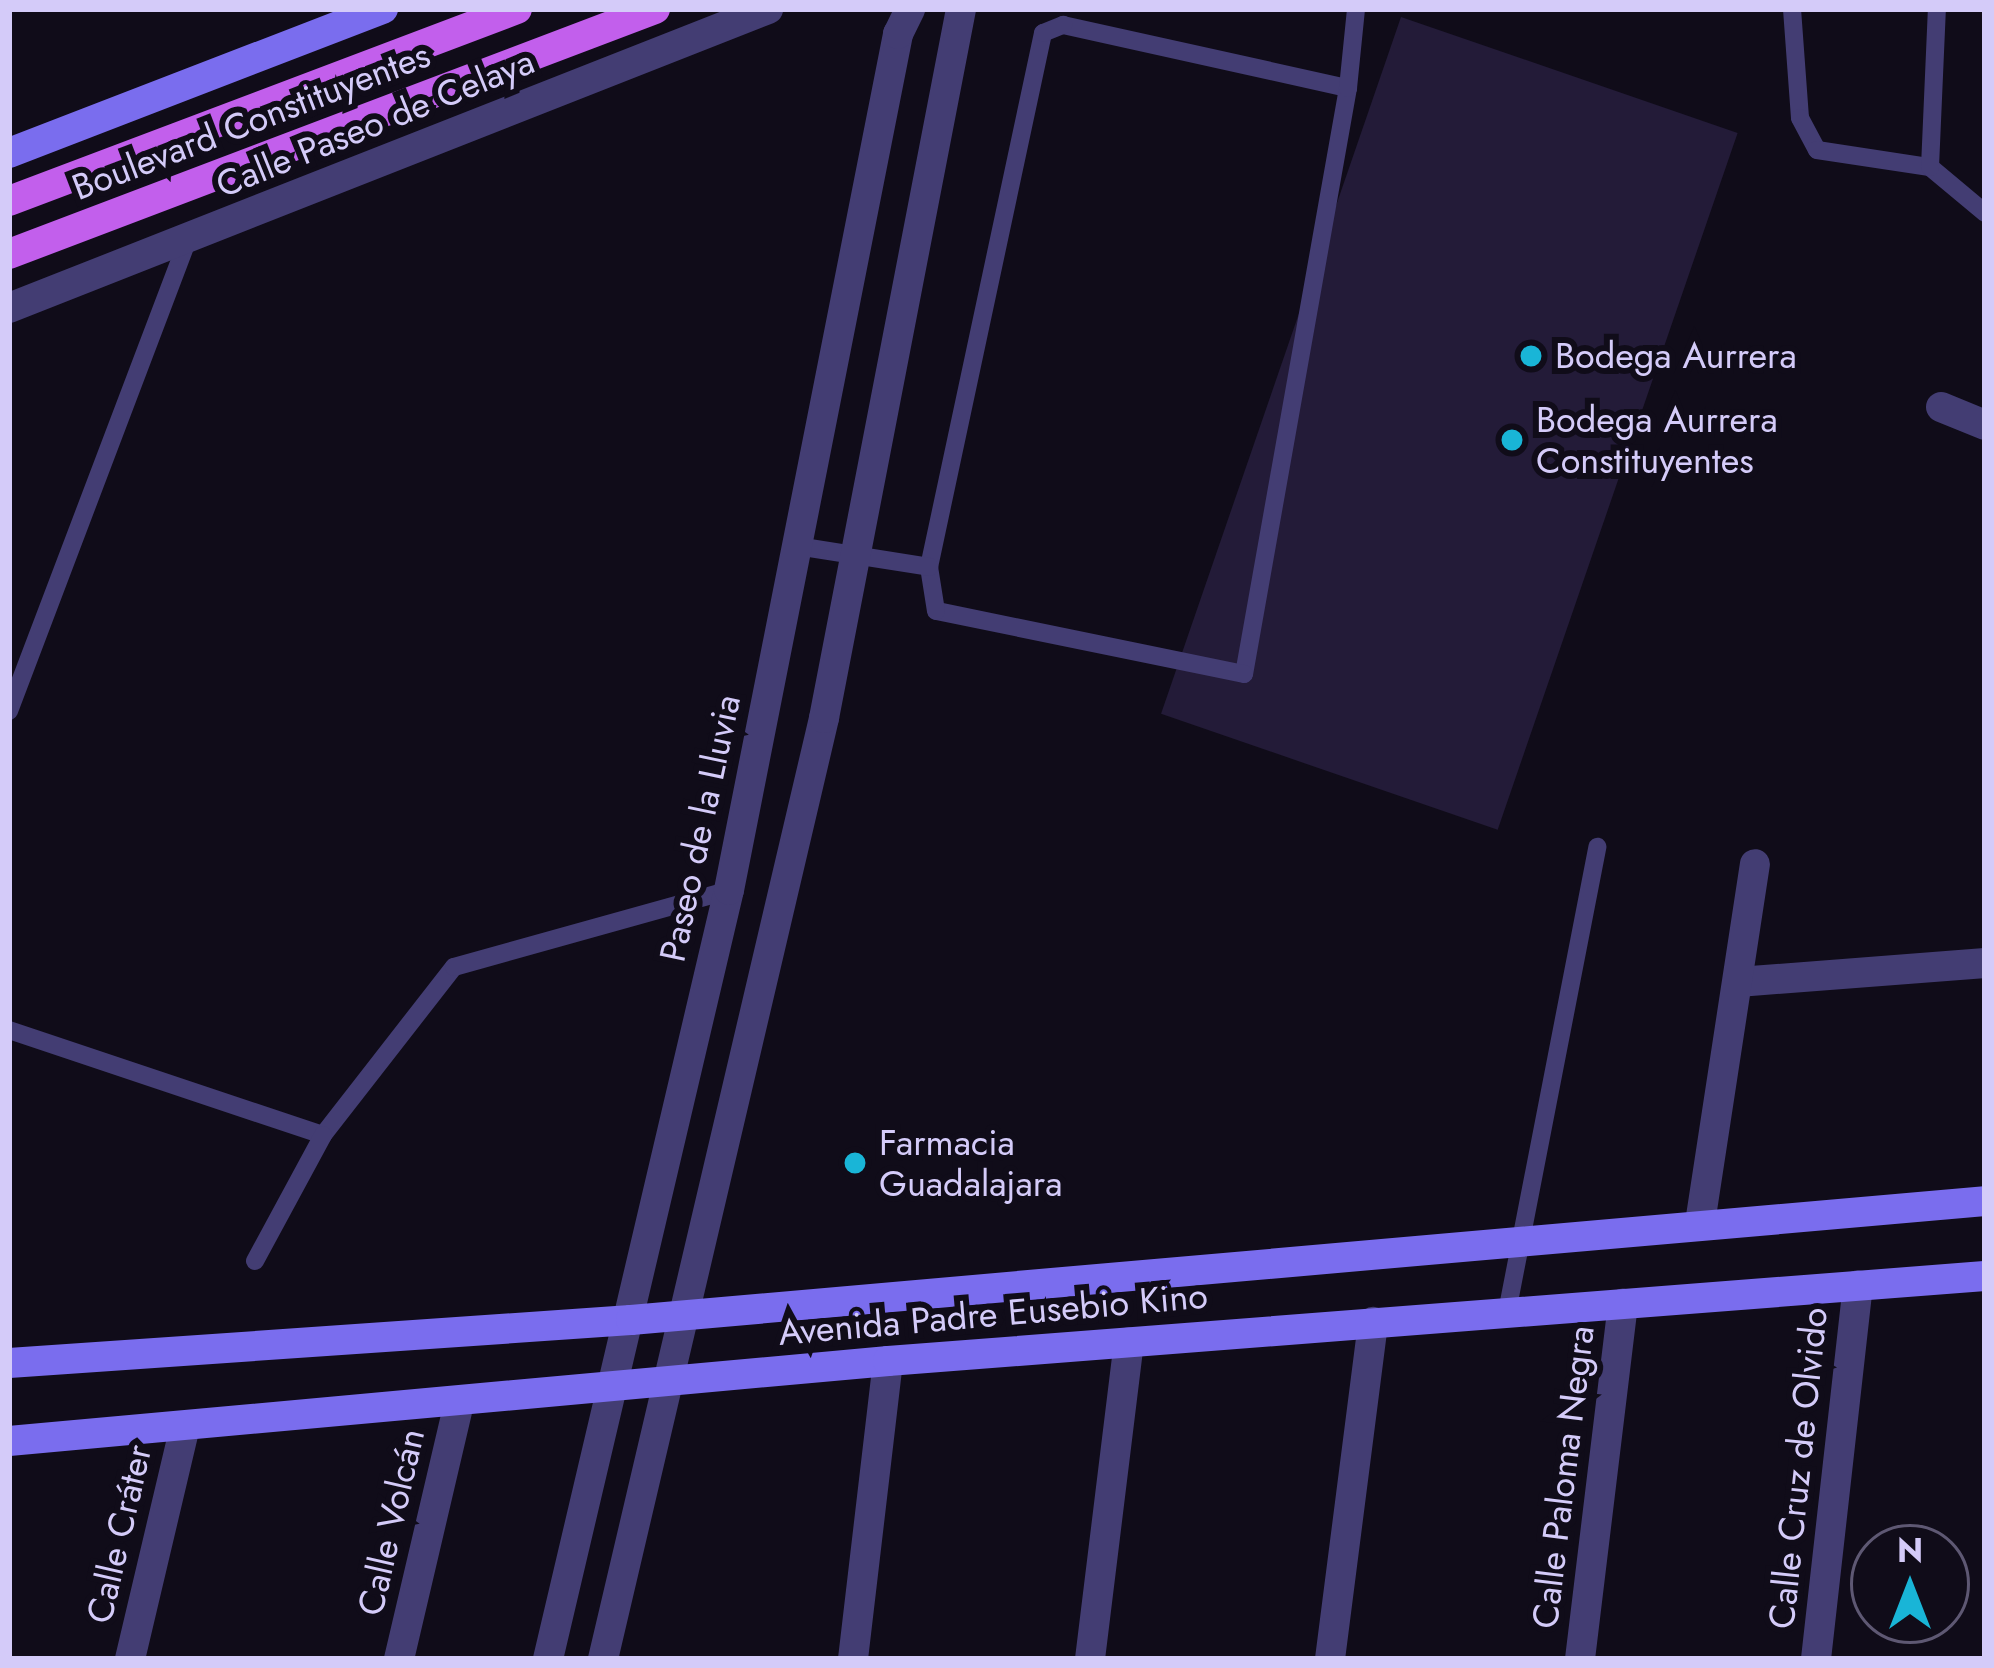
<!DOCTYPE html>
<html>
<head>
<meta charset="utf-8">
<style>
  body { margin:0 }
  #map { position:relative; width:1994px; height:1668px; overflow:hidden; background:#100c19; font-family:Jost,sans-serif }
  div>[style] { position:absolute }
  .building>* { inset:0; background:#231b38; transform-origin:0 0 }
  .service>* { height:18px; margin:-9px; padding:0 9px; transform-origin:9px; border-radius:9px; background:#433d73 }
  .minor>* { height:30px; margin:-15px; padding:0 15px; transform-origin:15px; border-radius:15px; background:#433d73 }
  .tertiary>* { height:30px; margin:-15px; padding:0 15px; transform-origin:15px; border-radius:15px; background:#433d73 }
  .secondary>* { height:30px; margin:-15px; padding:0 15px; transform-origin:15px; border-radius:15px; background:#7a6dee }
  .primary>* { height:30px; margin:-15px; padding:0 15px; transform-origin:15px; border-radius:15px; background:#c25fec }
  .dots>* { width:33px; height:33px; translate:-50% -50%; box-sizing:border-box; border:6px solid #100c19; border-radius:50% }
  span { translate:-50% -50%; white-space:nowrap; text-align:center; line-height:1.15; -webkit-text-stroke:12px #100c19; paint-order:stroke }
  .street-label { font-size:36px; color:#d4cbf9 }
  .poi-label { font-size:36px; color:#d4cbf9 }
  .left { translate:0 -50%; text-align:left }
  .frame { position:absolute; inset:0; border:12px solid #d4cbf9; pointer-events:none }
  .north { position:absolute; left:1850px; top:1524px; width:120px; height:120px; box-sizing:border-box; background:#100c19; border:3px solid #5e5873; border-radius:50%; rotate:0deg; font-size:33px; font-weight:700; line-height:48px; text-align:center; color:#d4cbf9 }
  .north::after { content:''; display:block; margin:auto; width:42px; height:54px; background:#19b5d7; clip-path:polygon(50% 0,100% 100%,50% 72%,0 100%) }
</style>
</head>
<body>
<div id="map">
  <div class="building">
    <div style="left:1401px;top:17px;width:356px;height:737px;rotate:19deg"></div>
  </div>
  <div class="service">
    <div style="left:1792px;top:9px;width:109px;rotate:85.8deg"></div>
    <div style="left:1800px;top:118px;width:36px;rotate:62deg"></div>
    <div style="left:1817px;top:150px;width:114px;rotate:8.6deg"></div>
    <div style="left:1930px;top:167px;width:72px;rotate:39.9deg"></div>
    <div style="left:1063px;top:25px;width:292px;rotate:12.5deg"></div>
    <div style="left:1348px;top:88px;width:595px;rotate:100.06deg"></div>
    <div style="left:1244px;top:674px;width:314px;rotate:-168.4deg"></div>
    <div style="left:936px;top:611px;width:45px;rotate:-99deg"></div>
    <div style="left:929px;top:567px;width:546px;rotate:-77.95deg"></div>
    <div style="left:1043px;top:33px;width:22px;rotate:-22deg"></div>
    <div style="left:1348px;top:88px;width:79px;rotate:-84.2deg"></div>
    <div style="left:1930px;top:167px;width:158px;rotate:-87.5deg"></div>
    <div style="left:797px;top:546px;width:134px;rotate:9deg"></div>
    <div style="left:9px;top:711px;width:505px;rotate:-69.23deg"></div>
    <div style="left:9px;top:1030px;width:331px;rotate:18.5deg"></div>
    <div style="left:323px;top:1135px;width:213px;rotate:-52.1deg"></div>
    <div style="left:454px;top:967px;width:286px;rotate:-15.6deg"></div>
    <div style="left:255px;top:1261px;width:143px;rotate:-61.6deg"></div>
    <div style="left:1507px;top:1312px;width:474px;rotate:-79deg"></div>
  </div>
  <div class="minor">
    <div style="left:1941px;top:407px;width:48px;rotate:22.2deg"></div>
    <div style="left:1738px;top:982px;width:248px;rotate:-4.4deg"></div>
    <div style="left:1700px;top:1223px;width:363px;rotate:-81.3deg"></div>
    <div style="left:130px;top:1659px;width:238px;rotate:-76.7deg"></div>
    <div style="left:399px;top:1659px;width:263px;rotate:-76.8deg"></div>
    <div style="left:853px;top:1659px;width:300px;rotate:-83.3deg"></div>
    <div style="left:1090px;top:1659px;width:319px;rotate:-83deg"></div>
    <div style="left:1330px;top:1659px;width:340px;rotate:-82.7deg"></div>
    <div style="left:1580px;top:1659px;width:358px;rotate:-83.1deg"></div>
    <div style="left:1816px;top:1659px;width:376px;rotate:-83.6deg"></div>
  </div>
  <div class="tertiary">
    <div style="left:9px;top:308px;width:816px;rotate:-21.5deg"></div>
    <div style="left:548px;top:1659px;width:790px;rotate:-76.76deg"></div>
    <div style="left:729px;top:890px;width:873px;rotate:-78.83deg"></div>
    <div style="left:898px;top:34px;width:28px;rotate:-64deg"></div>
    <div style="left:603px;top:1659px;width:967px;rotate:-76.78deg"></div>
    <div style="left:824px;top:718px;width:722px;rotate:-79.06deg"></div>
  </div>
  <div class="secondary">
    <div style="left:9px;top:153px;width:401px;rotate:-21.1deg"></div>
    <div style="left:9px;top:1363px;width:623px;rotate:-3.95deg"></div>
    <div style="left:631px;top:1320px;width:1359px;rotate:-5.02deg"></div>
    <div style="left:9px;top:1441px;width:883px;rotate:-5.2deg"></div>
    <div style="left:888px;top:1361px;width:1100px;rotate:-4.43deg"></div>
  </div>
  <div class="primary">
    <div style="left:9px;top:201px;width:543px;rotate:-20.7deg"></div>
    <div style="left:9px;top:254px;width:691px;rotate:-20.77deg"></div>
  </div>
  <div class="dots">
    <div style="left:1531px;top:356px;background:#19b5d7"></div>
    <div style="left:1512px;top:440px;background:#19b5d7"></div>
    <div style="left:855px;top:1163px;background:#19b5d7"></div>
  </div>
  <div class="street-label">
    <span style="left:251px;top:121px;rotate:-21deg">Boulevard Constituyentes</span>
    <span style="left:375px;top:123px;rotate:-22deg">Calle Paseo de Celaya</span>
    <span style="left:700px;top:828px;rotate:-78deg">Paseo de la Lluvia</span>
    <span style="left:993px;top:1314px;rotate:-5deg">Avenida Padre Eusebio Kino</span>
    <span style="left:1798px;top:1468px;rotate:-84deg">Calle Cruz de Olvido</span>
    <span style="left:1563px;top:1477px;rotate:-83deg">Calle Paloma Negra</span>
    <span style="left:391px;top:1522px;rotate:-77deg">Calle Volcán</span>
    <span style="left:119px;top:1534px;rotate:-77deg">Calle Cráter</span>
  </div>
  <div class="poi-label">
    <span class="left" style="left:1555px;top:356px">Bodega Aurrera</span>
    <span class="left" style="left:1536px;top:440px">Bodega Aurrera<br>Constituyentes</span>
    <span class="left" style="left:879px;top:1163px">Farmacia<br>Guadalajara</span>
  </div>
  <div class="frame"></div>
  <div class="north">N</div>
</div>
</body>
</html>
